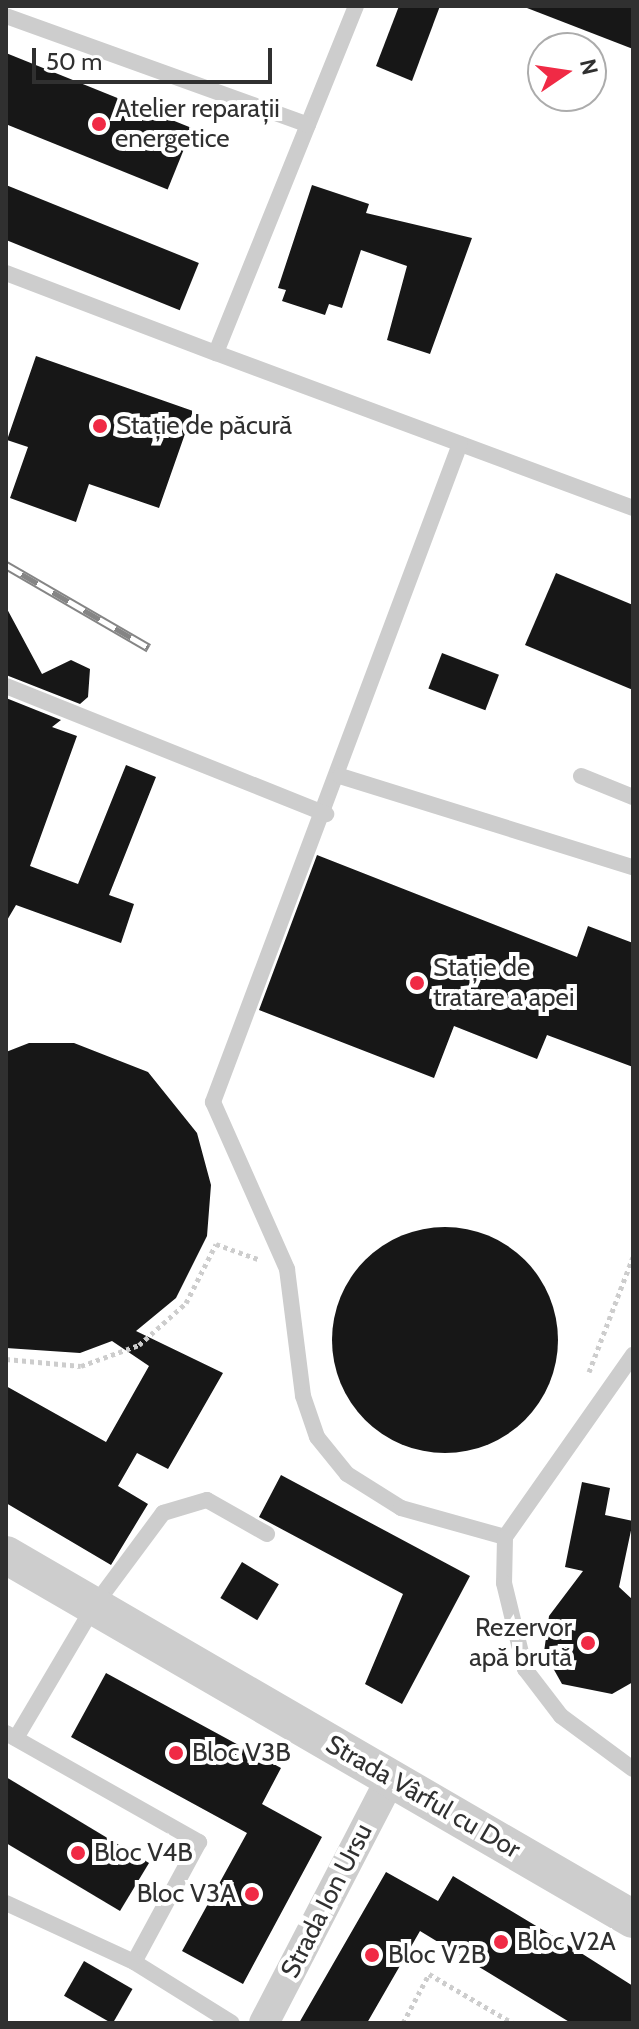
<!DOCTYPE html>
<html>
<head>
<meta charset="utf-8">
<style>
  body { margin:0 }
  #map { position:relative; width:639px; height:2029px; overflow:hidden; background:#fff; font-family:Cabin,sans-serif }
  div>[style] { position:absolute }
  .building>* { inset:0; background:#171717; transform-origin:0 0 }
  .round { border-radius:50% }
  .path>* { height:5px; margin-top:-2.5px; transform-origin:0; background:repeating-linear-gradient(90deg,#cdcdcd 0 4px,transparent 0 8px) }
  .service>* { height:16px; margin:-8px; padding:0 8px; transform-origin:8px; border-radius:8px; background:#cdcdcd }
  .minor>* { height:30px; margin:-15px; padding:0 15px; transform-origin:15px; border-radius:15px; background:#cdcdcd }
  .tertiary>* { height:38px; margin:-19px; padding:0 19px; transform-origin:19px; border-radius:19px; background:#cdcdcd }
  .rail>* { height:9px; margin-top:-4.5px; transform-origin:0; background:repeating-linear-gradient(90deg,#fff 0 18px,#858585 0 36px); box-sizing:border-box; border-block:2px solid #858585 }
  .dots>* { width:22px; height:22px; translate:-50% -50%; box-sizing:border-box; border:4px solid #fff; border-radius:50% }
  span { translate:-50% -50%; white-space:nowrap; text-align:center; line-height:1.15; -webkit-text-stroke:8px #fff; paint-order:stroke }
  .poi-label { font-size:26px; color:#303030 }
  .left { translate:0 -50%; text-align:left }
  .right { translate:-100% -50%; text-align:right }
  .street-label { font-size:26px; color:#303030 }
  .frame { position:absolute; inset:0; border:8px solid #303030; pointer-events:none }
  .north { position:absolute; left:527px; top:32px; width:80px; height:80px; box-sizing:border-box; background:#fff; border:2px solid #acacac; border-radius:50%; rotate:77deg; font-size:22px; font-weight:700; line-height:32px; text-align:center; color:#303030 }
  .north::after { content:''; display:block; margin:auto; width:28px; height:36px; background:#f02a45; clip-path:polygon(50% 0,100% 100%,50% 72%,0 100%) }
  .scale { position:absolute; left:32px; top:48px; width:240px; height:36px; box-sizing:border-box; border:4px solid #303030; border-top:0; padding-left:10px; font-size:24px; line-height:28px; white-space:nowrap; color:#303030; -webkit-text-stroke:6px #fff; paint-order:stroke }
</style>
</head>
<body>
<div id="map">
  <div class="building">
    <div style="clip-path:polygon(399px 6px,440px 6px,412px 81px,376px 66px)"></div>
    <div style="clip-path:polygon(633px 6px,633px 49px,527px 8px,528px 6px)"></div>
    <div style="left:6px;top:53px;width:201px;height:66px;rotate:22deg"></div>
    <div style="left:6px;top:185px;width:208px;height:51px;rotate:22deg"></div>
    <div style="clip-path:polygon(312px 185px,369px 204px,366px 213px,472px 238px,430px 354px,387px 340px,407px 266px,361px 250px,342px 308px,329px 304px,325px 315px,282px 301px,286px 290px,278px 288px)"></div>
    <div style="clip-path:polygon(36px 356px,193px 411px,159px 508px,89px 484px,76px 522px,10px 498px,28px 447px,7px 440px)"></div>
    <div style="clip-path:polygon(556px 573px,633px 605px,633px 690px,525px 645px)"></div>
    <div style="clip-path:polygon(6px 607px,42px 674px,71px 660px,90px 669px,88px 697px,80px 704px,6px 675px)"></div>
    <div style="left:442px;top:653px;width:61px;height:38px;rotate:21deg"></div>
    <div style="clip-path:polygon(6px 698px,61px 720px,52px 727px,77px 736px,30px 866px,78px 884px,126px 765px,156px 777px,109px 895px,134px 904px,121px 943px,16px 905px,6px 922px)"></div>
    <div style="clip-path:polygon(317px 855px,577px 957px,588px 926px,633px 943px,633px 1067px,547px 1035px,537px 1059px,454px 1026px,434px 1078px,259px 1010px)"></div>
    <div style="clip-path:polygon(29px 1043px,74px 1043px,148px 1072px,197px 1133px,211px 1185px,207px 1236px,176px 1298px,136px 1331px,223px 1373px,168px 1469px,137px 1453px,118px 1486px,148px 1504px,111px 1565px,6px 1503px,6px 1386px,106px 1442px,149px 1366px,112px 1341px,80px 1353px,6px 1348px,6px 1052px)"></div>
    <div class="round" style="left:332px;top:1227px;width:226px;height:226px"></div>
    <div style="clip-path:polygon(281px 1475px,470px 1576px,402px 1704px,365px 1684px,403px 1594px,259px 1517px)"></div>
    <div style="clip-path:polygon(582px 1482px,610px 1488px,605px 1515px,633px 1521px,619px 1587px,633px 1600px,633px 1682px,612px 1694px,562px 1684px,544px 1652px,549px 1616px,583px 1571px,565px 1567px)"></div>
    <div style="left:242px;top:1562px;width:43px;height:42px;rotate:31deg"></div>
    <div style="clip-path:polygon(106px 1673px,281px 1768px,262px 1804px,322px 1837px,243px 1984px,182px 1951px,247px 1833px,71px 1737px)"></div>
    <div style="clip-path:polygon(6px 1777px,149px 1863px,120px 1911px,6px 1843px)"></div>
    <div style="clip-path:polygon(386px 1872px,438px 1901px,453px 1876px,581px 1953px,633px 1986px,633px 2023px,571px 2023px,420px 1931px,367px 2023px,299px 2023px)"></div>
    <div style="left:84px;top:1961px;width:56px;height:40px;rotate:30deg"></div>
  </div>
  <div class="path">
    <div style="left:6px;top:1359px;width:75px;rotate:5.3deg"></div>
    <div style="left:81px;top:1366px;width:62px;rotate:-19.9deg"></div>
    <div style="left:139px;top:1345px;width:63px;rotate:-41.8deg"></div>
    <div style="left:186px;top:1303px;width:66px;rotate:-63deg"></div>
    <div style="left:216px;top:1244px;width:45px;rotate:19.7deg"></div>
    <div style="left:589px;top:1372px;width:123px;rotate:-69.1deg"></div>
    <div style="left:403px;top:2023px;width:55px;rotate:-62deg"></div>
    <div style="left:429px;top:1974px;width:97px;rotate:30.3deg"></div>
  </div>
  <div class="service">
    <div style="left:356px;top:6px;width:374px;rotate:112deg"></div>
    <div style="left:216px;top:353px;width:445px;rotate:20.4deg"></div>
    <div style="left:6px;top:16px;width:321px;rotate:19.8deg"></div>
    <div style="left:6px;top:273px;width:225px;rotate:20.9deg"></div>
    <div style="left:460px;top:444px;width:703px;rotate:110.58deg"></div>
    <div style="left:213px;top:1102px;width:183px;rotate:66.1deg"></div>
    <div style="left:287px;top:1269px;width:128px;rotate:82.8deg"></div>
    <div style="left:303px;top:1396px;width:43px;rotate:71.1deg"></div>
    <div style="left:317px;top:1437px;width:48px;rotate:51deg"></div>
    <div style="left:347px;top:1474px;width:64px;rotate:32.2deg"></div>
    <div style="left:401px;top:1508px;width:108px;rotate:15.6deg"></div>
    <div style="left:505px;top:1537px;width:223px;rotate:-54.9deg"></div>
    <div style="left:6px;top:686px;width:345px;rotate:21.8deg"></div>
    <div style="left:340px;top:776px;width:307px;rotate:17.3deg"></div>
    <div style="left:581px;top:776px;width:56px;rotate:22deg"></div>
    <div style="left:505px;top:1537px;width:46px;rotate:91.2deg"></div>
    <div style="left:504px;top:1583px;width:89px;rotate:76.3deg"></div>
    <div style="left:525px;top:1669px;width:59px;rotate:52.5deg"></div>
    <div style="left:561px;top:1716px;width:89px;rotate:36.4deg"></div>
    <div style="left:6px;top:1733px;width:222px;rotate:29.5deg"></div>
    <div style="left:199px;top:1842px;width:136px;rotate:118.4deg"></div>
    <div style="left:16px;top:1738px;width:153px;rotate:-59.4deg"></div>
    <div style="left:94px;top:1606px;width:116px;rotate:-53.4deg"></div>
    <div style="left:163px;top:1513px;width:46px;rotate:-16.5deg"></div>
    <div style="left:207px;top:1500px;width:69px;rotate:29.5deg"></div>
    <div style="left:6px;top:1903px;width:141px;rotate:24.7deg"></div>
    <div style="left:134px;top:1962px;width:115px;rotate:31.9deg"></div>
  </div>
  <div class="minor">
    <div style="left:264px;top:2023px;width:276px;rotate:-62.6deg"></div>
  </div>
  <div class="tertiary">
    <div style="left:6px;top:1555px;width:725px;rotate:30.14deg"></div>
  </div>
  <div class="rail">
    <div style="left:6px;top:565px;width:165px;rotate:30.1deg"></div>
  </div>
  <div class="dots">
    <div style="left:99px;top:124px;background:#f02a45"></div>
    <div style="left:100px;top:426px;background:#f02a45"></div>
    <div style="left:417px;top:983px;background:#f02a45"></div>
    <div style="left:588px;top:1643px;background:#f02a45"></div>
    <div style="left:176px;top:1753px;background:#f02a45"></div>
    <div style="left:78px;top:1853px;background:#f02a45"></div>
    <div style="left:252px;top:1894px;background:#f02a45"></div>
    <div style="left:501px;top:1942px;background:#f02a45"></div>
    <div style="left:372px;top:1955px;background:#f02a45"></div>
  </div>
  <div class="poi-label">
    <span class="left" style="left:115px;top:124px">Atelier reparații<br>energetice</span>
    <span class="left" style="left:116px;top:426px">Stație de păcură</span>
    <span class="left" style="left:433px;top:983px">Stație de<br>tratare a apei</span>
    <span class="right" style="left:572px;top:1643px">Rezervor<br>apă brută</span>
    <span class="left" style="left:192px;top:1753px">Bloc V3B</span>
    <span class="left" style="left:94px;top:1853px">Bloc V4B</span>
    <span class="right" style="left:236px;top:1894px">Bloc V3A</span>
    <span class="left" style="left:517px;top:1942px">Bloc V2A</span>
    <span class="left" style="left:388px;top:1955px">Bloc V2B</span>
  </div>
  <div class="street-label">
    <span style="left:423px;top:1797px;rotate:30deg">Strada Vârful cu Dor</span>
    <span style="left:327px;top:1901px;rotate:-63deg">Strada Ion Ursu</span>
  </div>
  <div class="frame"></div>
  <div class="north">N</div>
  <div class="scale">50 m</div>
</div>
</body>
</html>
